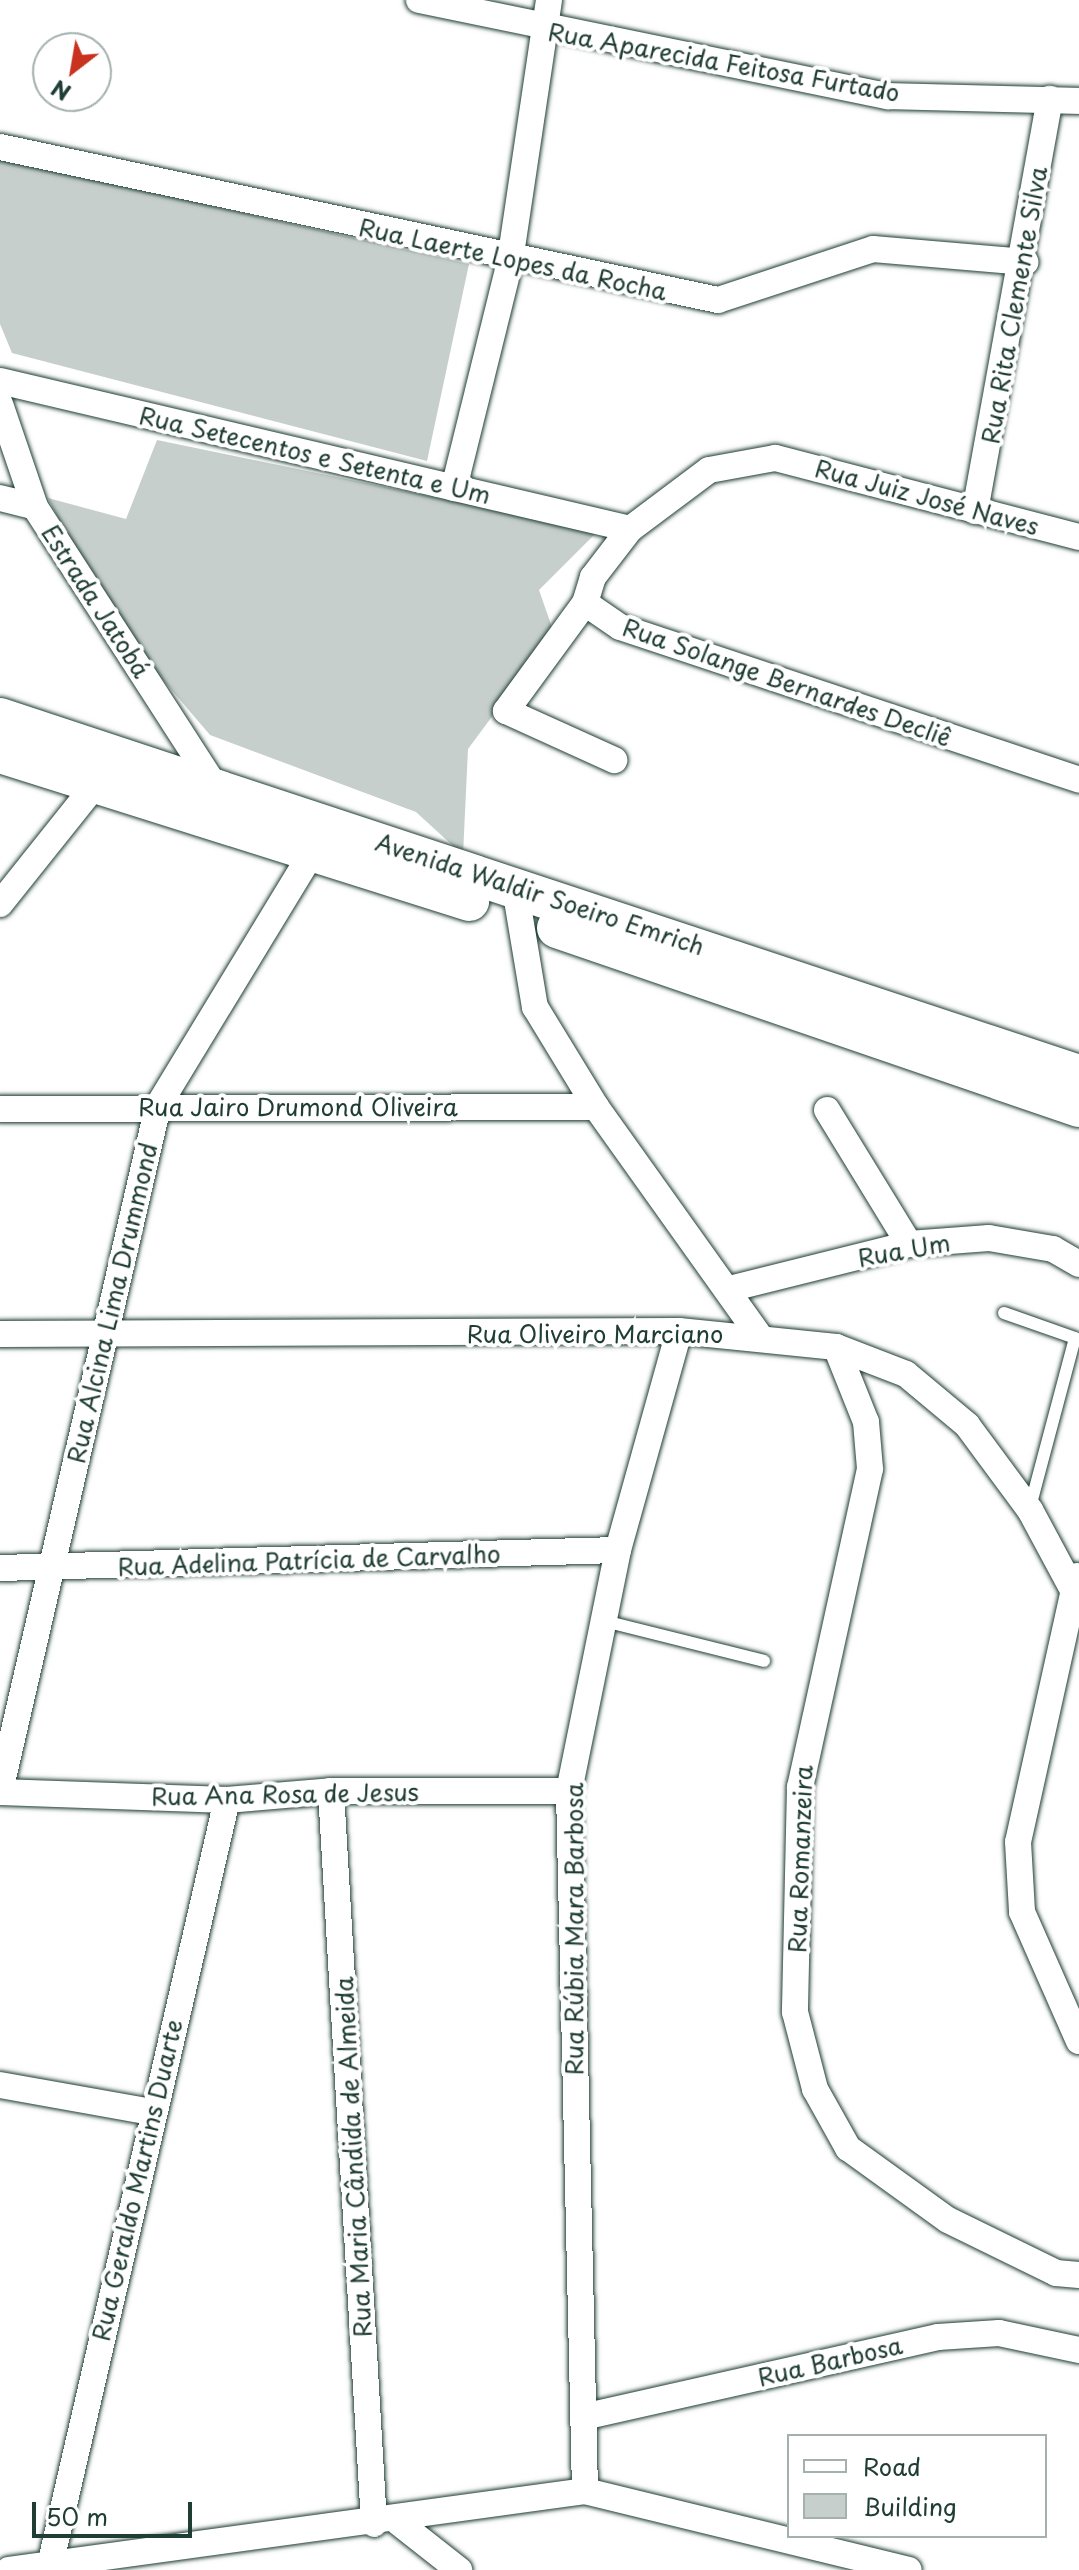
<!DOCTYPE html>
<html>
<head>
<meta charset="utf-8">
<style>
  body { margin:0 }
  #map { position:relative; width:1079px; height:2570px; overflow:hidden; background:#fff; font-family:"Playpen Sans",sans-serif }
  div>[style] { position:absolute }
  .building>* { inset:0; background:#c7cfcc }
  .roads { filter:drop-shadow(0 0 2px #1f3d34) drop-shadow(0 0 2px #1f3d34) }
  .lane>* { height:12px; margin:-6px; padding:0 6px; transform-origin:6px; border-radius:6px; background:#fff }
  .street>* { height:26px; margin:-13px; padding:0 13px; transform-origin:13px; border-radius:13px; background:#fff }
  .primary>* { height:40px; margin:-20px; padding:0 20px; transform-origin:20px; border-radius:20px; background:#fff }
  span { translate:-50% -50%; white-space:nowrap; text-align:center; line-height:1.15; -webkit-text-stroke:8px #fff; paint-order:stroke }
  .street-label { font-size:24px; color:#1f3d34 }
  .legend { position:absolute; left:787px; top:2434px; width:260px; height:104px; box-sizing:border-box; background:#fff; border:2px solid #a5b1ae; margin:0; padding:10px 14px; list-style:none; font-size:24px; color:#1f3d34 }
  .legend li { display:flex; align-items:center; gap:16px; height:40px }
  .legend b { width:40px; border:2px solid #a5b1ae }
  .north { position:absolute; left:32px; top:32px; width:80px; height:80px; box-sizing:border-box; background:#fff; border:2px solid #a5b1ae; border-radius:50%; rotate:211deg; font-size:22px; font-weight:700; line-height:32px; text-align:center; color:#1f3d34 }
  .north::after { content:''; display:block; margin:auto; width:28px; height:36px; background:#c8321e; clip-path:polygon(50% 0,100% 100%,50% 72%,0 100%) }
  .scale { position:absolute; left:32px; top:2502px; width:160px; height:36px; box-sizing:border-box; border:4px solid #1f3d34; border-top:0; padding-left:10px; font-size:24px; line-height:28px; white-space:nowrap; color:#1f3d34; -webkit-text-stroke:6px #fff; paint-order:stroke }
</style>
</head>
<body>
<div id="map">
  <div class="building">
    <div style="clip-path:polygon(0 158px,469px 264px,427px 461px,12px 353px,0 324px)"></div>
    <div style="clip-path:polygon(157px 440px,598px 531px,539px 590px,554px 633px,468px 749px,463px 855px,416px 812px,210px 735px,110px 618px,48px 498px,126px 519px)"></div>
  </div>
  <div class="roads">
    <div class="lane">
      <div style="left:1004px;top:1313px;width:75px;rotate:19.4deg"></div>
      <div style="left:1075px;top:1338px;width:175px;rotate:104.9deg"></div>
      <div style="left:604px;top:1621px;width:165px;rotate:14deg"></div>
    </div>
    <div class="street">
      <div style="left:419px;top:0;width:479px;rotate:11.6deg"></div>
      <div style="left:888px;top:96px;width:191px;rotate:1.5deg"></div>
      <div style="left:0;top:147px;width:734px;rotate:12.03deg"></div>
      <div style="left:718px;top:300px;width:163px;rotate:-18.2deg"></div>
      <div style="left:873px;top:249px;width:153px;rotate:4.9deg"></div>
      <div style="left:0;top:381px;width:647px;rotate:13.22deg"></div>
      <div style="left:0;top:404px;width:109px;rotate:71.2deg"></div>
      <div style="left:35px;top:507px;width:332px;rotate:57.2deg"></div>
      <div style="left:454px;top:488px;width:234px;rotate:-76.1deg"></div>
      <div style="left:510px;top:261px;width:264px;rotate:-81.5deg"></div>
      <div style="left:0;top:498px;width:36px;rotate:14deg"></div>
      <div style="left:975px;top:511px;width:419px;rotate:-79.7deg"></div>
      <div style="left:1079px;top:537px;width:314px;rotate:-165.4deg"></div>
      <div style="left:775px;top:458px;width:67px;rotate:169.7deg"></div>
      <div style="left:709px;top:470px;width:99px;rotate:143.2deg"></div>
      <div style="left:630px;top:529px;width:61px;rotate:127.6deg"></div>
      <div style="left:593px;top:577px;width:27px;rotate:107deg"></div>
      <div style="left:585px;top:603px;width:42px;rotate:34.4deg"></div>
      <div style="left:620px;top:627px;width:484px;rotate:18.4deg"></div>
      <div style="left:585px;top:603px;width:134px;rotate:126.2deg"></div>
      <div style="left:506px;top:711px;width:119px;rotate:24.4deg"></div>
      <div style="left:515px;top:888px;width:121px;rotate:80.5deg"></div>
      <div style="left:535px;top:1007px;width:117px;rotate:58.6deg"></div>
      <div style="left:596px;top:1107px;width:282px;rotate:54.5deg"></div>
      <div style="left:0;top:904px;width:152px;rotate:-51.4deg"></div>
      <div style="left:0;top:1109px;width:596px;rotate:-0.19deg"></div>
      <div style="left:827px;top:1110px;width:157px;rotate:58.5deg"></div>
      <div style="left:729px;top:1289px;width:186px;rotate:-14deg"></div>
      <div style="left:909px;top:1244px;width:80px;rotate:-4.3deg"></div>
      <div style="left:989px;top:1238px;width:65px;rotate:9.8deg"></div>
      <div style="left:1053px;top:1249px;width:30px;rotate:30deg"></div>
      <div style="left:0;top:1334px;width:679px;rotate:-0.25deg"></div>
      <div style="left:679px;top:1331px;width:158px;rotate:5.8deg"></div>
      <div style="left:836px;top:1347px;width:75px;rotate:21.1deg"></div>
      <div style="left:906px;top:1374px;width:80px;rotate:39.9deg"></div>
      <div style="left:967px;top:1425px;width:106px;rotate:53.5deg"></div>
      <div style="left:1030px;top:1510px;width:93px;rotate:61.8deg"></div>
      <div style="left:836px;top:1347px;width:81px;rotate:68.2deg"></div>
      <div style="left:866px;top:1422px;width:47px;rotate:85.1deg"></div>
      <div style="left:870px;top:1469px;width:326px;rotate:102.4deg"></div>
      <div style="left:800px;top:1787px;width:225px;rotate:91.3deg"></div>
      <div style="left:795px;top:2012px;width:80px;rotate:75.4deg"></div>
      <div style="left:815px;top:2089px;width:68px;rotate:60.8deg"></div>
      <div style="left:848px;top:2148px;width:123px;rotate:35.8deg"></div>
      <div style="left:948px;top:2220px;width:120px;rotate:26.1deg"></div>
      <div style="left:1056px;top:2273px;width:23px;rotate:5deg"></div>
      <div style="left:0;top:1568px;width:618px;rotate:-1.67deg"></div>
      <div style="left:1077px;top:1576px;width:272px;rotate:102.5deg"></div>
      <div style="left:1018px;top:1842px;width:70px;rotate:86.7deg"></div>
      <div style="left:1022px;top:1912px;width:141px;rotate:66.2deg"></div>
      <div style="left:0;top:1791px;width:703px;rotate:-77.01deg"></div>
      <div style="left:158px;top:1106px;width:298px;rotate:-58.7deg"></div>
      <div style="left:331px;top:1791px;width:734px;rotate:86.64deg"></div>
      <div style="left:0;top:1792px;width:227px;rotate:2deg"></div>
      <div style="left:227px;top:1800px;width:104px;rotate:-4.9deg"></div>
      <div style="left:331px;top:1791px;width:238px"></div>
      <div style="left:0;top:2085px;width:153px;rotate:10.1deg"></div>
      <div style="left:583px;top:2417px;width:364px;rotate:-12.7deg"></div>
      <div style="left:938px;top:2337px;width:61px;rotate:-3.8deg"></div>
      <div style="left:999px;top:2333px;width:82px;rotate:12deg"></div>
      <div style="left:585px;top:2491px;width:700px;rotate:-91.31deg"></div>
      <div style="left:569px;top:1791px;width:246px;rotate:-78.5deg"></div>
      <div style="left:618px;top:1550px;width:227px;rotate:-74.4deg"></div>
      <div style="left:398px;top:2522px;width:78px;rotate:38.2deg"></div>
      <div style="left:9px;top:2570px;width:581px;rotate:-7.81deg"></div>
      <div style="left:585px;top:2491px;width:333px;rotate:13.7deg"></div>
      <div style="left:64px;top:2570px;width:16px;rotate:-145deg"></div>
      <div style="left:51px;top:2561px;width:781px;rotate:-76.98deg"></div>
    </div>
    <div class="primary">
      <div style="left:0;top:718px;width:1137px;rotate:18.31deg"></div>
      <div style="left:0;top:753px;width:492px;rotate:17.5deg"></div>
      <div style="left:557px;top:928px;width:552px;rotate:18.93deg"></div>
    </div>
  </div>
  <div class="street-label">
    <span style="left:724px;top:62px;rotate:10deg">Rua Aparecida Feitosa Furtado</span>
    <span style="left:513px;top:259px;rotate:12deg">Rua Laerte Lopes da Rocha</span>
    <span style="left:1014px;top:305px;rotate:-80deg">Rua Rita Clemente Silva</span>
    <span style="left:315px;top:455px;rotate:13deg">Rua Setecentos e Setenta e Um</span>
    <span style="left:927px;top:497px;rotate:15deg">Rua Juiz José Naves</span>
    <span style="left:96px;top:601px;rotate:57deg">Estrada Jatobá</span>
    <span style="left:787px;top:682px;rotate:19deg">Rua Solange Bernardes Decliê</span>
    <span style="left:540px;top:894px;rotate:18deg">Avenida Waldir Soeiro Emrich</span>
    <span style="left:298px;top:1107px">Rua Jairo Drumond Oliveira</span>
    <span style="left:904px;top:1250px;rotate:-10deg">Rua Um</span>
    <span style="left:112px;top:1303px;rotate:-77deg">Rua Alcina Lima Drummond</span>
    <span style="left:595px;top:1334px">Rua Oliveiro Marciano</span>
    <span style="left:309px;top:1560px;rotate:-2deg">Rua Adelina Patrícia de Carvalho</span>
    <span style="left:285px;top:1794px;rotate:-1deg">Rua Ana Rosa de Jesus</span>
    <span style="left:800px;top:1859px;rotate:-88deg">Rua Romanzeira</span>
    <span style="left:574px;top:1929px;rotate:-90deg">Rua Rúbia Mara Barbosa</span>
    <span style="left:353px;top:2157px;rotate:-93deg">Rua Maria Cândida de Almeida</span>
    <span style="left:137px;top:2180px;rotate:-77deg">Rua Geraldo Martins Duarte</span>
    <span style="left:830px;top:2361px;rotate:-13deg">Rua Barbosa</span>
  </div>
  <ul class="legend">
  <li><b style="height:10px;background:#fff"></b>Road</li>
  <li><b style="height:22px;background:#c7cfcc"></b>Building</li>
  </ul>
  <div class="north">N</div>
  <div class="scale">50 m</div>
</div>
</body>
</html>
